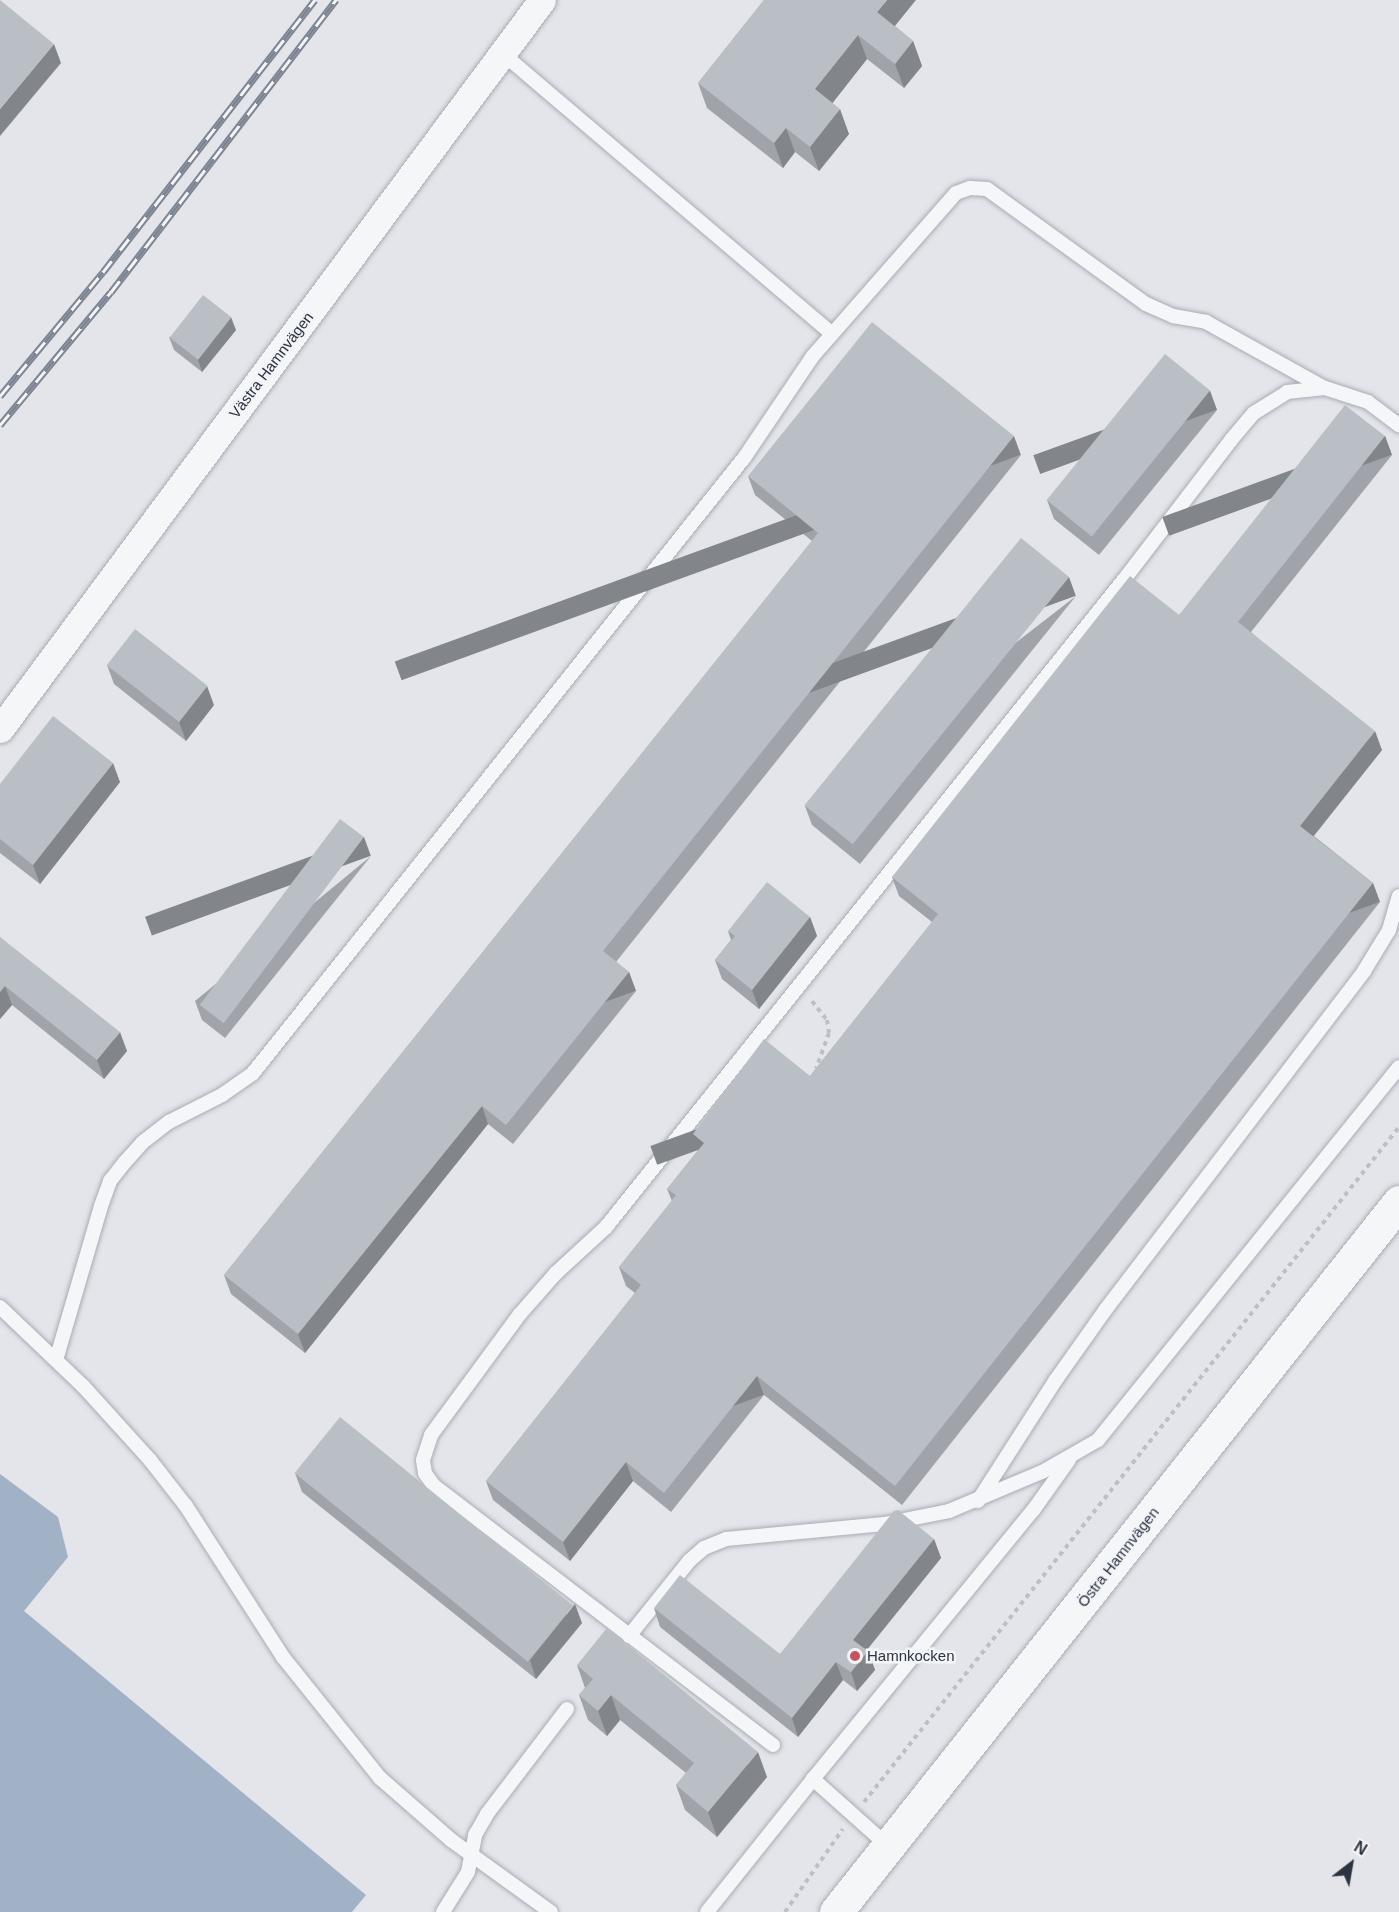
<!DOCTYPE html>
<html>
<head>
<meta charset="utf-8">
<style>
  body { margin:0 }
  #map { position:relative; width:1399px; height:1912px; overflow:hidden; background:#e3e5ea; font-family:Arial,sans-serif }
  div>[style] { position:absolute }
  .water>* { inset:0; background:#a1b2c7 }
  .path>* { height:4px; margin-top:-2px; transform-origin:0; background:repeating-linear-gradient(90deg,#bdbfc5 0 4.5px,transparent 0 9px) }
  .roads { filter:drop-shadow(0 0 2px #a8acb4) drop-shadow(0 0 2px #a8acb4) }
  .service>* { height:14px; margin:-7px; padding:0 7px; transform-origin:7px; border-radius:7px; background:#f5f6f8 }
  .minor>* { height:27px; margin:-13.5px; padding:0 13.5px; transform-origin:13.5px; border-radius:13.5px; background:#f5f6f8 }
  .tertiary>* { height:33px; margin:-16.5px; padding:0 16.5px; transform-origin:16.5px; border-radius:16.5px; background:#f5f6f8 }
  .rail>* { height:7px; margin-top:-3.5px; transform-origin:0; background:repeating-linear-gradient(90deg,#f2f4f7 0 14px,#7d8592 0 28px); box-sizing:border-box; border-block:2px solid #7d8592 }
  .wall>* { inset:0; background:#a0a4aa }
  .shaded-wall>* { inset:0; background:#82868b; transform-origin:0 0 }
  .building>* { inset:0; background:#babfc6; transform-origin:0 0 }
  .dots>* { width:16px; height:16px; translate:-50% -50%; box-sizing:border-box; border:3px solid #f2f4f7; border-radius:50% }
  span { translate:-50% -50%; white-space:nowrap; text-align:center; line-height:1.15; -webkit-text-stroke:5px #f2f4f7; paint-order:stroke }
  .street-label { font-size:15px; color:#2c3341 }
  .poi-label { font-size:15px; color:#2c3341 }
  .left { translate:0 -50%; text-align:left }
  .north { position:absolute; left:1321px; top:1834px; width:60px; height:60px; -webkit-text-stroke:4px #f2f4f7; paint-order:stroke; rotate:31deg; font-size:16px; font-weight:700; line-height:24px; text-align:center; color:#2c3341 }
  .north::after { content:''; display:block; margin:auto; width:21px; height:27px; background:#2c3341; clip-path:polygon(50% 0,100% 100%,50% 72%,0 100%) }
</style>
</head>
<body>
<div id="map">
  <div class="water">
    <div style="clip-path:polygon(0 1474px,58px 1517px,68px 1557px,24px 1611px,366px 1895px,352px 1912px,0 1912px)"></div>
  </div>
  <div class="path">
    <div style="left:812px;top:1001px;width:24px;rotate:52deg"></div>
    <div style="left:827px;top:1020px;width:13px;rotate:81deg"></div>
    <div style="left:829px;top:1033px;width:38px;rotate:110deg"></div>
    <div style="left:864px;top:1802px;width:861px;rotate:-51.6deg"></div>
    <div style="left:785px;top:1912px;width:101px;rotate:-55.1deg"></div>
  </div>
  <div class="roads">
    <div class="service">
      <div style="left:502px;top:53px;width:433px;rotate:40.4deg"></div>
      <div style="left:0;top:1307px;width:115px;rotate:43.6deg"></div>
      <div style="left:83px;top:1386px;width:100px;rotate:47.8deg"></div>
      <div style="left:150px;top:1460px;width:58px;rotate:52deg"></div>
      <div style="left:186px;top:1506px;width:179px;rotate:57.3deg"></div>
      <div style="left:283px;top:1657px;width:155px;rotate:51.3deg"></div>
      <div style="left:380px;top:1778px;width:94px;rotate:41.1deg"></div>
      <div style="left:451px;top:1840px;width:123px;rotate:35.8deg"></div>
      <div style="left:56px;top:1360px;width:160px;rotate:-73.7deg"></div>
      <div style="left:101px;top:1206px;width:27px;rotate:-70deg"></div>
      <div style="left:110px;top:1181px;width:24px;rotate:-52deg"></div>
      <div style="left:125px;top:1162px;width:27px;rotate:-48deg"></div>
      <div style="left:143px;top:1142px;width:33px;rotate:-38deg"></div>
      <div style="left:169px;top:1122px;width:59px;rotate:-27deg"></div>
      <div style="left:222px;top:1095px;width:38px;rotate:-35deg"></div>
      <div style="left:253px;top:1073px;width:787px;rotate:-51.4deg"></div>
      <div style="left:744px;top:458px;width:122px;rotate:-56deg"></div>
      <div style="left:812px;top:357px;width:218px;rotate:-48.7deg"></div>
      <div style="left:956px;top:193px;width:15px;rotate:-20deg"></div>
      <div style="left:970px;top:188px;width:17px;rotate:3deg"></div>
      <div style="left:987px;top:189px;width:196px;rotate:35.9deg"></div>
      <div style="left:1146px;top:304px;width:30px;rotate:24deg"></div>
      <div style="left:1173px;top:316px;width:34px;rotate:10deg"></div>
      <div style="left:1206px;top:322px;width:134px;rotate:29.1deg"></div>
      <div style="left:978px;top:1501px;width:143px;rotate:-57.3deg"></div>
      <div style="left:1055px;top:1381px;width:88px;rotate:-54.7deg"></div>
      <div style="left:1106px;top:1309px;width:425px;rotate:-52.6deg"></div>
      <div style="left:1364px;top:971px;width:48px;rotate:-58.6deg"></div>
      <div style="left:1389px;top:930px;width:35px;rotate:-74deg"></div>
      <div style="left:629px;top:1636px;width:96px;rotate:-51.3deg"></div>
      <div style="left:689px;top:1561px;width:20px;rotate:-41deg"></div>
      <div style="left:704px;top:1548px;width:24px;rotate:-22deg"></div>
      <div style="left:726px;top:1539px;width:159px;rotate:-5.4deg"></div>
      <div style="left:884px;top:1524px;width:66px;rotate:-11.3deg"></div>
      <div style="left:949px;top:1511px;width:101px;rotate:-22.8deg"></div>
      <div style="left:1042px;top:1472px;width:64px;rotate:-29.7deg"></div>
      <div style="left:1098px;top:1440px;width:479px;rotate:-51.1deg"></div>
      <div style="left:773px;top:1745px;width:427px;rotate:-142.6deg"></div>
      <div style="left:434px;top:1486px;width:16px;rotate:-125deg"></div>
      <div style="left:425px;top:1473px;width:13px;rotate:-99deg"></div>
      <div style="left:423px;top:1460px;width:26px;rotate:-72deg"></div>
      <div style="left:431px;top:1435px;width:150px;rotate:-53.7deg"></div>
      <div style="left:520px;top:1314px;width:55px;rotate:-48.7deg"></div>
      <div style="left:556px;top:1273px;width:68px;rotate:-42.6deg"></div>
      <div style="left:606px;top:1227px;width:832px;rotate:-51.34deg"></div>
      <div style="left:1126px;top:577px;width:173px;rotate:-52.5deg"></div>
      <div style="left:1231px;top:440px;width:35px;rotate:-50deg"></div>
      <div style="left:1254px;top:413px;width:39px;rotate:-32deg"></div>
      <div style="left:1287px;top:392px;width:38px;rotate:-6deg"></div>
      <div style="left:1325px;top:388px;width:45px;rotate:18deg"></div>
      <div style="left:1368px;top:402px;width:39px;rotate:37deg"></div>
      <div style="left:888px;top:1846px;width:101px;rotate:-138.2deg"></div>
      <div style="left:813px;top:1779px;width:349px;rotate:-50.7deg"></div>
      <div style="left:1034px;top:1509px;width:60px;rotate:-54.5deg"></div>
      <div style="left:443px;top:1912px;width:47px;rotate:-58deg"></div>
      <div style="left:468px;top:1872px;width:38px;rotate:-79deg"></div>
      <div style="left:475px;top:1835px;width:24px;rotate:-60deg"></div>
      <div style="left:487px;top:1814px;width:132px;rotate:-52.7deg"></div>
      <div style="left:707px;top:1912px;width:170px;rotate:-51.4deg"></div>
    </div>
    <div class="minor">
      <div style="left:0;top:729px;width:908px;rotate:-53.37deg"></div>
    </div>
    <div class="tertiary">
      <div style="left:836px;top:1912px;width:906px;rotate:-51.59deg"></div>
    </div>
  </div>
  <div class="rail">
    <div style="left:0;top:396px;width:161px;rotate:-50.3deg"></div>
    <div style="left:103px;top:272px;width:345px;rotate:-52.1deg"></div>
    <div style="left:0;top:425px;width:173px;rotate:-50.2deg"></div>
    <div style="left:111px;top:292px;width:369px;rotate:-52.4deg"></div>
  </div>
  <div class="wall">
    <div style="clip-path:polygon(764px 0,895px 26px,913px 41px,922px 66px,904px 88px,867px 59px,832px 103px,849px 134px,819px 171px,795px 152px,783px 168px,707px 108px,698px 83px)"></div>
    <div style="clip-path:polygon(236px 330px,202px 372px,174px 350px,169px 337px)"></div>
    <div style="clip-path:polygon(1210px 391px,1217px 410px,1099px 555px,1054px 519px,1047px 500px)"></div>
    <div style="clip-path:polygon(1385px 436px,1392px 455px,1251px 632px,1382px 750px,1314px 836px,1373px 883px,1380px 902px,902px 1505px,764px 1395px,671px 1512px,633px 1481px,570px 1561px,493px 1500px,486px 1481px,635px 1293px,626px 1286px,619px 1267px,672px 1201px,667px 1189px,699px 1149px,693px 1134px,810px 1076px,932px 922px,899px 896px,892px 877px,1179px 615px)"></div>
    <div style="clip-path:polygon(1021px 455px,616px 962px,629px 972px,636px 991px,513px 1144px,488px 1124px,305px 1353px,231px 1294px,224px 1275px,812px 541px,755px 495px,748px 476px)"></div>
    <div style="clip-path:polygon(1076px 596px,860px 864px,812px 825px,805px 806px)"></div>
    <div style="clip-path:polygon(107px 665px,214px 705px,186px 741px,114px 684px)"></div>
    <div style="clip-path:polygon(120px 782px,40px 884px,0 853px,0 784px)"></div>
    <div style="clip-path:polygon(371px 856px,225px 1038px,202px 1020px,195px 1001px)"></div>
    <div style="clip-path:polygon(810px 917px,817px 936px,759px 1009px,722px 979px,715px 960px,731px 940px,728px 931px)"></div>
    <div style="clip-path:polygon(0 937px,127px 1051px,104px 1079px,12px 1005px,0 1019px)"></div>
    <div style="clip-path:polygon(295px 1473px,582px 1623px,536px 1679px,302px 1492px)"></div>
    <div style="clip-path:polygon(934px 1539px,941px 1558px,867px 1650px,875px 1670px,857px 1691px,843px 1680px,798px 1737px,660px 1627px,654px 1608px,780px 1654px)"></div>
    <div style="clip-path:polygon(577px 1665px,767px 1777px,717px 1837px,685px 1810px,676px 1785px,686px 1773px,620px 1720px,607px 1736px,588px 1720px,579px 1695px,585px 1688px)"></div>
  </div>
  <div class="shaded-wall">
    <div style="clip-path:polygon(887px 0,916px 0,886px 37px,877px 12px)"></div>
    <div style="clip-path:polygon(858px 35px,867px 59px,824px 114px,815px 89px)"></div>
    <div style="clip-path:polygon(913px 41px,922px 66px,904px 88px,895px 64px)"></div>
    <div style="clip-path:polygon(54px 44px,61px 63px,0 136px,0 109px)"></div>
    <div style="clip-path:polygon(840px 109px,849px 134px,819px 171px,810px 147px)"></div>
    <div style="clip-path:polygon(786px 128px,795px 152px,783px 168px,774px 143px)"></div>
    <div style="clip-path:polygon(231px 317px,236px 330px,202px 372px,198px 360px)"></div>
    <div style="left:1210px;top:391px;width:20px;height:188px;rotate:70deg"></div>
    <div style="left:1014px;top:436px;width:20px;height:659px;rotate:70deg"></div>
    <div style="left:1385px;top:436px;width:20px;height:237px;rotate:70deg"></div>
    <div style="left:1069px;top:577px;width:20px;height:344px;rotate:70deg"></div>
    <div style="clip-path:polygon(207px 686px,214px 705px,186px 741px,179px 722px)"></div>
    <div style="clip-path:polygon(1375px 731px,1382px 750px,1307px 844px,1300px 826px)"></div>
    <div style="clip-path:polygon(113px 763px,120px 782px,40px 884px,33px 865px)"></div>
    <div style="left:364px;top:837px;width:20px;height:233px;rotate:70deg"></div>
    <div style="left:1373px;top:883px;width:20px;height:769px;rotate:70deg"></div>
    <div style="clip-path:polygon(810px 917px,817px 936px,759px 1009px,752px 990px)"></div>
    <div style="left:629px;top:972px;width:20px;height:196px;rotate:70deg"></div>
    <div style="clip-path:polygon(5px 986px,12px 1005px,0 1019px,0 992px)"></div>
    <div style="clip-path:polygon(120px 1032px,127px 1051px,104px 1079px,97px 1060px)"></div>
    <div style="clip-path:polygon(482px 1106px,488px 1124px,305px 1353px,298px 1334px)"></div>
    <div style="left:757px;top:1376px;width:20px;height:149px;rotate:70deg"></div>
    <div style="clip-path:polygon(626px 1462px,633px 1481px,570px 1561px,563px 1542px)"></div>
    <div style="clip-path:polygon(934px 1539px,941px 1558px,860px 1658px,853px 1640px)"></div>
    <div style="clip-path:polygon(575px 1604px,582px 1623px,536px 1679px,530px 1660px)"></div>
    <div style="clip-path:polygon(868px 1651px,875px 1670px,857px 1691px,851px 1672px)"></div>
    <div style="clip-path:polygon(836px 1662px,843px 1680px,798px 1737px,792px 1718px)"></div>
    <div style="clip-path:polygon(611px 1695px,620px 1720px,607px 1736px,598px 1711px)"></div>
    <div style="clip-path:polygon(758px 1752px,767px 1777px,717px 1837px,708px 1812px)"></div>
  </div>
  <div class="building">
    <div style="clip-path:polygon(0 0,54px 44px,0 109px)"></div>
    <div style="clip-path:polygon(764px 0,887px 0,877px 12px,913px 41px,895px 64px,858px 35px,815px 89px,840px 109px,810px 147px,786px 128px,774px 143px,698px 83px)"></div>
    <div style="left:203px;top:295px;width:36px;height:54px;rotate:38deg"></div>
    <div style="clip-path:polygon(872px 322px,1014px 436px,603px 951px,629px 972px,506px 1125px,482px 1106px,298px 1334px,224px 1275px,818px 533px,748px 476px)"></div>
    <div style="left:1165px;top:354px;width:58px;height:188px;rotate:39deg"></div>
    <div style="clip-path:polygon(1345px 405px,1385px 436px,1238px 622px,1375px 731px,1300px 826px,1373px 883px,895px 1486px,757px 1376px,664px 1493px,626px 1462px,563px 1542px,486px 1481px,641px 1285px,619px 1267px,676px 1195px,667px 1189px,704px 1143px,693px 1134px,764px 1039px,810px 1076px,938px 914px,892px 877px,1130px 576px,1179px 615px)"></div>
    <div style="left:1021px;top:538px;width:62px;height:344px;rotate:39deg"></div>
    <div style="left:135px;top:629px;width:92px;height:46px;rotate:38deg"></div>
    <div style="clip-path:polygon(53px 716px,113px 763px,33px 865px,0 839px,0 784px)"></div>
    <div style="left:340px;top:819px;width:30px;height:233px;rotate:37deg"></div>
    <div style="clip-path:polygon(767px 882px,810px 917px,752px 990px,715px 960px,735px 936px,728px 931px)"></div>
    <div style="clip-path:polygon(0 937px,120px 1032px,97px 1060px,5px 986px,0 992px)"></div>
    <div style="left:340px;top:1417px;width:300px;height:72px;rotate:39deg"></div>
    <div style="clip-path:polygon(898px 1510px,934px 1539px,853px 1640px,868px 1651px,851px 1672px,836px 1662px,792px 1718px,654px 1608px,680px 1575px,780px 1654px,894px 1511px)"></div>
    <div style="clip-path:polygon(607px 1628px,758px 1752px,708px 1812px,676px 1785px,694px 1763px,611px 1695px,598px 1711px,579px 1695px,593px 1679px,577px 1665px)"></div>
  </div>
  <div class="dots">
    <div style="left:855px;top:1656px;background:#c45361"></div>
  </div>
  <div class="street-label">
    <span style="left:271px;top:365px;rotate:-53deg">Västra Hamnvägen</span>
    <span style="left:1118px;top:1557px;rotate:-52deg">Östra Hamnvägen</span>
  </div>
  <div class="poi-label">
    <span class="left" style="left:867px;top:1656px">Hamnkocken</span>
  </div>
  <div class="north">N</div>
</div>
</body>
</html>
